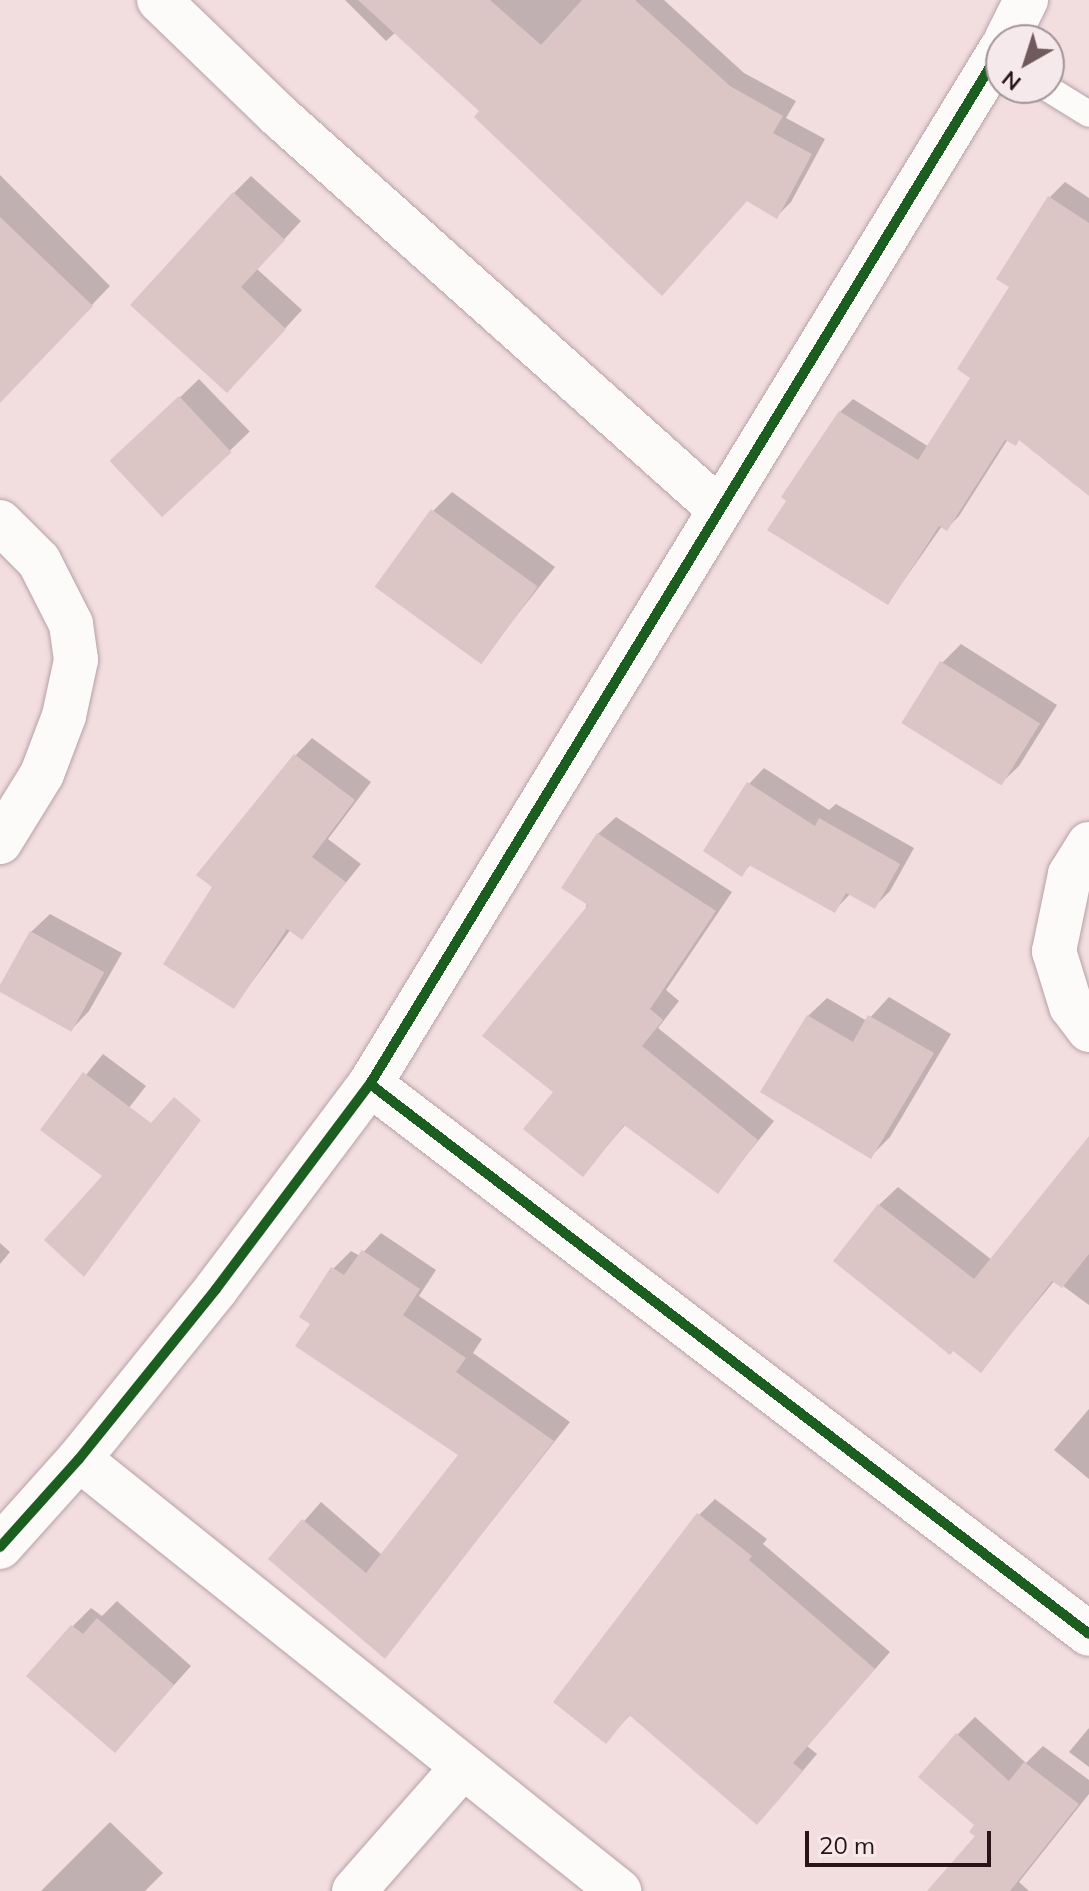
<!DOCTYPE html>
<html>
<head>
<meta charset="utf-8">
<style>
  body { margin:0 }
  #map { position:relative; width:1089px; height:1891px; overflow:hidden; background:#f2dddf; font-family:Mulish,sans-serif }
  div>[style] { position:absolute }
  .shadow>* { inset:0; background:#0003; transform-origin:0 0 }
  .building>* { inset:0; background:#dbc6c5; transform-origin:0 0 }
  .roads { filter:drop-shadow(0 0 2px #b6a2a5) drop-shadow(0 0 2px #b6a2a5) }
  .service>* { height:26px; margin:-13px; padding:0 13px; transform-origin:13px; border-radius:13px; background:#fdfafa }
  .minor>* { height:44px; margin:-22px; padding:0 22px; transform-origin:22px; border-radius:22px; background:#fdfafa }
  .cycleway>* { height:10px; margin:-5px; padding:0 5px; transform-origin:5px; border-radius:5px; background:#1b5e20 }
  span { translate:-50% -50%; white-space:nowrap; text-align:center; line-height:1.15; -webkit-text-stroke:6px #f6e9eb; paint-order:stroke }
  .north { position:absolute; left:985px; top:24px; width:80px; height:80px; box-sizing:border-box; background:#f6e9eb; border:2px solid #a49497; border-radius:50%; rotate:219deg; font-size:22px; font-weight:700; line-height:32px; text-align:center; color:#2a1418 }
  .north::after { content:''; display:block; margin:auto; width:28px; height:36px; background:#705a5e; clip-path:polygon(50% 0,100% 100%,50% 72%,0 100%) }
  .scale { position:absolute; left:805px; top:1831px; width:186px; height:36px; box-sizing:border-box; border:4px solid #2a1418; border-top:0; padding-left:10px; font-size:24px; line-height:28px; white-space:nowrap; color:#2a1418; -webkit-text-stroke:6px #f6e9eb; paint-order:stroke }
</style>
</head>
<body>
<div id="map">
  <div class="shadow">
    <div style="clip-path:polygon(345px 0,664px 0,744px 73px,796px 101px,786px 118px,825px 139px,791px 202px,777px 216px,747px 199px,482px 111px,396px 32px,386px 41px)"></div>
    <div style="clip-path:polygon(0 175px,110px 286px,28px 372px,0 382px)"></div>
    <div style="clip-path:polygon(251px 176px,301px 221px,257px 269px,302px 310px,244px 373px,234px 193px)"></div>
    <div style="clip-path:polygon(1065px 182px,1089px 198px,1089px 297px,1050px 197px)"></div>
    <div style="clip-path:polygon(973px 377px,1089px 377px,1089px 481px,1021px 438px,1008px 439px,959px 516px,946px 529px,942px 526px,888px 603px,840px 412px,853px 399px,929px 447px)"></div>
    <div style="left:199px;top:379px;width:73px;height:120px;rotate:46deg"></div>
    <div style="clip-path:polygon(452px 492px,555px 567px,480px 662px,433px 511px)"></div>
    <div style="clip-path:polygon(961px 644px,1057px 705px,1019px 766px,1000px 784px,942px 663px)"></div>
    <div style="clip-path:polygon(312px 738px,371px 782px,328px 839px,361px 864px,302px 937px,291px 929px,234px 1006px,296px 755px)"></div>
    <div style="clip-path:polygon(764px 768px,829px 810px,836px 804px,914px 848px,890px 891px,875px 906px,851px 893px,834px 911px,751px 864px,742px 874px,749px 784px)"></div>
    <div style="clip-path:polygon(616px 817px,732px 892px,666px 990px,679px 1001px,658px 1028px,774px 1121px,718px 1191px,626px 1124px,583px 1174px,556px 1092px,598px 834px)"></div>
    <div style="clip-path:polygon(50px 914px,122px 953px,89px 1011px,71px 1030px,0 990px,31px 932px)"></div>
    <div style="clip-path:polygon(889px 997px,951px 1034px,890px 1137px,871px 1156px,808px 1016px,827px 998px,867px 1021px)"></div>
    <div style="clip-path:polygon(103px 1054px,146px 1086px,103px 1141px,42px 1129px)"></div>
    <div style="clip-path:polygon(1089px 1151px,1089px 1305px,1055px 1280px,981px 1370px,879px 1205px,898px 1187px,992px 1260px)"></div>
    <div style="clip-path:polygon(381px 1233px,436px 1270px,419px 1296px,482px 1339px,473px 1353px,570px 1422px,385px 1656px,271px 1559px,321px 1502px,382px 1555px,461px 1454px,312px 1324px,333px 1269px,351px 1251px,360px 1256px)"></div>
    <div style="clip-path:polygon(0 1243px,10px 1252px,0 1264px)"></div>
    <div style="clip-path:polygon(1089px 1409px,1089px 1479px,1054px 1450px)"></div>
    <div style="clip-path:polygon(715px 1499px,767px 1539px,763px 1544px,890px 1652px,807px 1746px,817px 1754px,773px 1806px,631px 1714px,606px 1741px,699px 1515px)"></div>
    <div style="clip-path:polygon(117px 1601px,191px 1666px,115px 1751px,73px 1626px,91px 1608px,102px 1616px)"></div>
    <div style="clip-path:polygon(975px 1717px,1026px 1763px,1043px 1746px,1089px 1780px,1089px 1794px,1019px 1882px,1029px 1891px,930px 1891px,978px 1836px,957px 1735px)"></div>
    <div style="clip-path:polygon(1089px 1728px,1089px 1767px,1069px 1752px)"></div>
    <div style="clip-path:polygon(110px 1822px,163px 1873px,145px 1891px,41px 1891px)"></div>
  </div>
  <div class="building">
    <div style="clip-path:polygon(358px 0,490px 0,541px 45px,582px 0,635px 0,730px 86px,783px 116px,773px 133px,812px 154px,777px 219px,747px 201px,662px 296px,474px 117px,479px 111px)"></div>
    <div style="clip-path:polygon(233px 192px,285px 240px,241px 287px,286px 329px,227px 393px,130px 305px)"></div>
    <div style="clip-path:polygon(1048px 196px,1089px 223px,1089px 496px,1019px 440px,1016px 446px,1005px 440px,947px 531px,939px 526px,888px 605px,767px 530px,786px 501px,781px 497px,839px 411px,918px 460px,970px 378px,957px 369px,1009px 287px,996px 279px)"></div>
    <div style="clip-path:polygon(0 217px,93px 306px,0 403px)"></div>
    <div style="left:179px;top:396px;width:77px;height:95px;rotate:47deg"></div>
    <div style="left:431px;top:509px;width:132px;height:96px;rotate:36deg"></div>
    <div style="left:940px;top:661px;width:118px;height:73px;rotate:32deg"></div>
    <div style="clip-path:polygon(294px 754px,355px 800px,312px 857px,346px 882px,302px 940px,287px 929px,234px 1009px,163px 964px,212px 887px,196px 875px)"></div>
    <div style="clip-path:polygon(747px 782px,815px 826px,819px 818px,900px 864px,875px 909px,846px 893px,835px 913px,749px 865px,742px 877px,703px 851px)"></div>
    <div style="clip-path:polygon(597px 833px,716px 911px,650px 1009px,663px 1020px,642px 1046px,758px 1140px,718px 1194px,624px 1125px,583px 1177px,523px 1129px,553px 1092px,482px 1036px,588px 905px,561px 888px)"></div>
    <div style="left:30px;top:931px;width:85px;height:68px;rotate:29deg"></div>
    <div style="clip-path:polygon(807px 1015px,853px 1042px,868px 1015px,934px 1053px,871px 1159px,760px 1092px)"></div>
    <div style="clip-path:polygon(83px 1072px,151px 1123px,174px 1097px,201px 1120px,84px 1277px,44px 1240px,102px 1176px,40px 1130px)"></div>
    <div style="clip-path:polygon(1089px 1136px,1089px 1254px,1062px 1288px,1052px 1281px,981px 1373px,953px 1351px,950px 1355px,833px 1261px,878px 1204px,974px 1279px)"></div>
    <div style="clip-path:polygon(362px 1250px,420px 1289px,403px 1315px,466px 1358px,456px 1372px,554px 1441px,385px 1659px,268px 1559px,302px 1519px,366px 1573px,458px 1455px,295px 1346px,310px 1324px,299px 1317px,331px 1267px,344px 1275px)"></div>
    <div style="clip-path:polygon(697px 1513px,752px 1556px,749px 1560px,875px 1669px,793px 1763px,803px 1771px,757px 1825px,629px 1715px,606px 1744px,553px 1702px)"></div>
    <div style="clip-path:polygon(97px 1618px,174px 1685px,115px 1753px,26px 1676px,71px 1625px,83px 1634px)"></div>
    <div style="clip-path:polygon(956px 1733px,1009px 1781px,1024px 1762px,1079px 1804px,1010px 1891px,927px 1891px,975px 1836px,969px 1832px,974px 1825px,918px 1777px)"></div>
  </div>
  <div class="roads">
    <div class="service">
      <div style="left:1047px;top:88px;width:49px;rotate:31.8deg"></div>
    </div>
    <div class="minor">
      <div style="left:159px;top:0;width:165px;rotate:44deg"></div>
      <div style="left:278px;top:115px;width:590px;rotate:41.77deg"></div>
      <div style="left:1006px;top:40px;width:45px;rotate:-63.4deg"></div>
      <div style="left:0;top:522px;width:55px;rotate:45deg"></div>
      <div style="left:39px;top:561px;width:71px;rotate:63.1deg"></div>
      <div style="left:71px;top:624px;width:36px;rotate:82deg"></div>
      <div style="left:76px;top:660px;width:57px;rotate:102.1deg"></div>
      <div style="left:64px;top:716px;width:62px;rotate:110.8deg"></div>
      <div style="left:42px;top:774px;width:80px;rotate:121.7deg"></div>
      <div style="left:1089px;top:844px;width:36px;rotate:122deg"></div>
      <div style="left:1070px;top:874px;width:79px;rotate:101.7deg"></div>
      <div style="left:1054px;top:951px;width:58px;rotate:72.8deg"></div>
      <div style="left:1071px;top:1006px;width:30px;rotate:53deg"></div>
      <div style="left:370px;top:1084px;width:905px;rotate:37.41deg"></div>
      <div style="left:79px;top:1459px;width:692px;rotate:38.66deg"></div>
      <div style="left:0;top:1547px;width:118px;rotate:-48.1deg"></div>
      <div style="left:79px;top:1459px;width:218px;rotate:-51.1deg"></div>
      <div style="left:216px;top:1289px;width:256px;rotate:-53.1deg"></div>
      <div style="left:370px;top:1084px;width:1212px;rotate:-58.63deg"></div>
      <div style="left:354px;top:1891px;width:162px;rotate:-48.7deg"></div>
    </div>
  </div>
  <div class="cycleway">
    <div style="left:370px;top:1084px;width:905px;rotate:37.41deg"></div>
    <div style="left:0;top:1547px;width:118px;rotate:-48.1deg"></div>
    <div style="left:79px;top:1459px;width:218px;rotate:-51.1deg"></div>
    <div style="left:216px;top:1289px;width:256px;rotate:-53.1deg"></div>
    <div style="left:370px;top:1084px;width:1212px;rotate:-58.63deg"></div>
  </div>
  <div class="north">N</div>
  <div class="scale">20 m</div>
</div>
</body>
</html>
